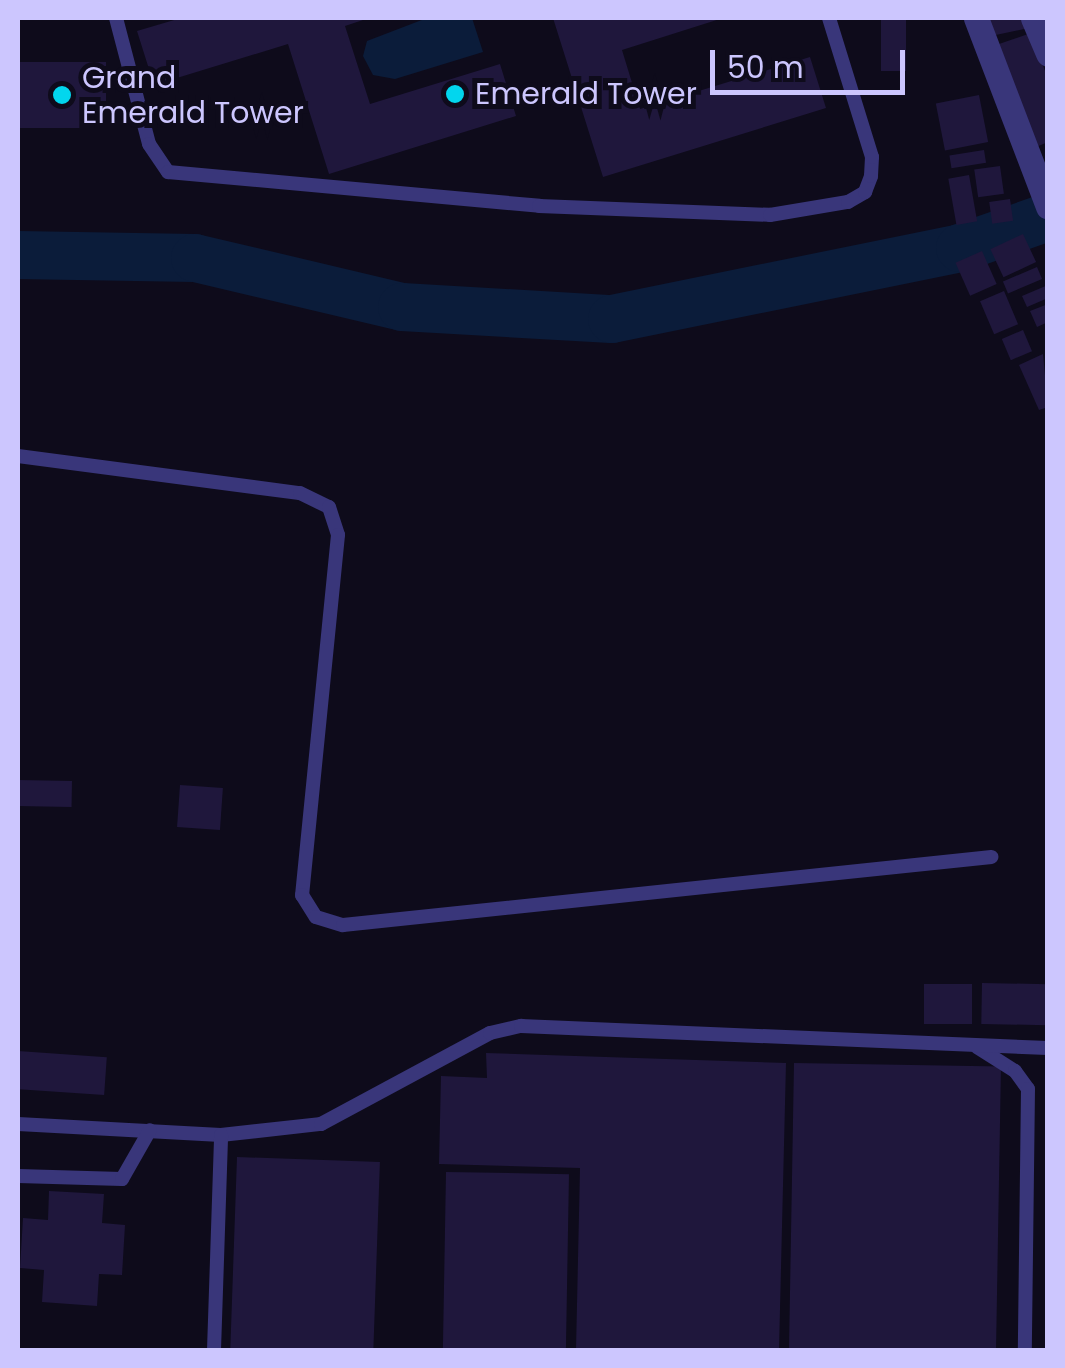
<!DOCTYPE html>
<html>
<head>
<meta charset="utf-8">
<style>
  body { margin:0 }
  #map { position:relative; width:1065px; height:1368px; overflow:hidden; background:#0e0b1b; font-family:Poppins,sans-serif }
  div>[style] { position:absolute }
  .water>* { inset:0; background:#0b1c3a }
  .river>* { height:48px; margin:-24px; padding:0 24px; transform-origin:24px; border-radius:24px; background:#0b1c3a }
  .building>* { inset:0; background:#1f173c; transform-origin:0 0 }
  .service>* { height:14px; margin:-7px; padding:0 7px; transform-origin:7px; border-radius:7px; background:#39367a }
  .minor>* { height:25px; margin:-12.5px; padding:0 12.5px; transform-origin:12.5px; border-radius:12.5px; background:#39367a }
  .dots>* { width:28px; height:28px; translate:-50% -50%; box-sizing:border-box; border:5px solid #0e0b1b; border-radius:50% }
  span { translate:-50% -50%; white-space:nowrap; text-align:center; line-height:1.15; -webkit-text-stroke:10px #0e0b1b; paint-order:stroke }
  .poi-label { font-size:30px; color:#ccc6fe }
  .left { translate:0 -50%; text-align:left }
  .frame { position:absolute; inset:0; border:20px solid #ccc6fe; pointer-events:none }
  .scale { position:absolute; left:710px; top:50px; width:195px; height:45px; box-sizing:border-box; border:5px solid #ccc6fe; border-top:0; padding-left:12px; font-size:30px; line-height:35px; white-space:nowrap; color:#ccc6fe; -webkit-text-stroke:8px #0e0b1b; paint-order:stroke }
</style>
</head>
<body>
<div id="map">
  <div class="water">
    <div style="clip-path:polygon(427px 18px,472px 18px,483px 52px,395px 79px,373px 75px,363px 56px,367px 41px)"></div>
  </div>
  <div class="river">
    <div style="left:18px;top:255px;width:177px;rotate:1deg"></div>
    <div style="left:195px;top:258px;width:213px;rotate:13.3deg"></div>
    <div style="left:402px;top:307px;width:210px;rotate:3.3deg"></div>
    <div style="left:612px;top:319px;width:355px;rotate:-11.5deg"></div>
    <div style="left:960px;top:248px;width:93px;rotate:-19.4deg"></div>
  </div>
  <div class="building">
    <div style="clip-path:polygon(181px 18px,369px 18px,345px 26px,370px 104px,500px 64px,516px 116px,329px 174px,288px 44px,154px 85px,137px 31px)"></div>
    <div style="clip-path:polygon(553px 18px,723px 18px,622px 50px,640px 109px,810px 57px,826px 108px,603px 177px)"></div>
    <div style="left:881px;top:18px;width:25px;height:53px"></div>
    <div style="clip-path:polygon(987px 18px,1026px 18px,1029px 28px,991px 36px)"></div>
    <div style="clip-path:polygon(1031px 33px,1048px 79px,1048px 142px,1036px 147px,999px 44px)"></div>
    <div style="left:18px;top:62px;width:88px;height:66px"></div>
    <div style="left:979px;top:95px;width:48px;height:44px;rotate:79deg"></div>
    <div style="left:984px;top:150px;width:13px;height:35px;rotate:81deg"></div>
    <div style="left:1000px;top:166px;width:28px;height:26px;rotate:82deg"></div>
    <div style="left:969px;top:175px;width:47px;height:21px;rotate:80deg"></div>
    <div style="left:1010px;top:199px;width:22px;height:21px;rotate:82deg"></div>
    <div style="left:1023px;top:234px;width:31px;height:36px;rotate:65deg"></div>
    <div style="left:982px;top:251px;width:36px;height:29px;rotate:66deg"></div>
    <div style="left:1037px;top:267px;width:13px;height:37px;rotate:67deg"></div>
    <div style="clip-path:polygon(1048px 285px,1048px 298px,1027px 307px,1022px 296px)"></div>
    <div style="left:1004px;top:291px;width:36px;height:26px;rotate:67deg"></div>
    <div style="clip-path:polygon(1048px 304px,1048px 322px,1037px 327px,1030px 311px)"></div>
    <div style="left:1023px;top:330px;width:23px;height:23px;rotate:67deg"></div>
    <div style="clip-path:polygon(1043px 354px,1048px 407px,1039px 410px,1019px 365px)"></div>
    <div style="left:18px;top:780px;width:54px;height:26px;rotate:1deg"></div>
    <div style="left:180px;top:785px;width:43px;height:42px;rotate:4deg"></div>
    <div style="left:982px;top:983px;width:66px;height:41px;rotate:1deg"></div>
    <div style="left:924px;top:984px;width:48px;height:40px"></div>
    <div style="left:18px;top:1051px;width:89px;height:38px;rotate:4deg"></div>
    <div style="clip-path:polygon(486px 1053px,786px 1063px,779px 1350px,576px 1350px,580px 1168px,439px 1164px,441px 1076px,487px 1078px)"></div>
    <div style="left:794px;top:1063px;width:207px;height:287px;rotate:1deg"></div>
    <div style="left:237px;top:1157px;width:143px;height:193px;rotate:2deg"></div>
    <div style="left:446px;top:1172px;width:123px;height:178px;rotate:1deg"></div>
    <div style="clip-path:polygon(49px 1191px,104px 1194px,102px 1223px,125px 1225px,122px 1275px,99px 1274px,97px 1306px,42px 1302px,44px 1270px,20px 1268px,23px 1218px,48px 1220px)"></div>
  </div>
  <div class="service">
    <div style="left:116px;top:18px;width:130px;rotate:75.3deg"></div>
    <div style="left:149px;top:144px;width:34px;rotate:56deg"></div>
    <div style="left:168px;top:172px;width:373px;rotate:5.2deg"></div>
    <div style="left:539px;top:206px;width:231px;rotate:2.2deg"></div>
    <div style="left:770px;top:215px;width:79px;rotate:-9.5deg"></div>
    <div style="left:848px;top:202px;width:20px;rotate:-30deg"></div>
    <div style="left:865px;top:192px;width:17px;rotate:-69deg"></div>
    <div style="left:871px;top:176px;width:19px;rotate:-87deg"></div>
    <div style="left:872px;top:157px;width:145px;rotate:-107.2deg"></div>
    <div style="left:18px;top:456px;width:284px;rotate:7.5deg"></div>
    <div style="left:300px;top:493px;width:32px;rotate:26deg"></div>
    <div style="left:329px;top:507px;width:29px;rotate:72deg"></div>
    <div style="left:338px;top:535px;width:362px;rotate:95.7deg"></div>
    <div style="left:302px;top:895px;width:26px;rotate:58deg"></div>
    <div style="left:316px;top:917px;width:28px;rotate:17deg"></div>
    <div style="left:343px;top:925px;width:652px;rotate:-5.99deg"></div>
    <div style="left:977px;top:1047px;width:45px;rotate:32.3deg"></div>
    <div style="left:1015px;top:1071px;width:22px;rotate:54deg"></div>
    <div style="left:1028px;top:1089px;width:261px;rotate:90.7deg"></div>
    <div style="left:18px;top:1124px;width:203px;rotate:3.1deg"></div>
    <div style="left:221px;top:1135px;width:101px;rotate:-6.3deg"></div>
    <div style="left:321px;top:1124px;width:192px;rotate:-28.3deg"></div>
    <div style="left:490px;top:1033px;width:32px;rotate:-13deg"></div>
    <div style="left:521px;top:1026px;width:527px;rotate:2.39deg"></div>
    <div style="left:18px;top:1176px;width:104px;rotate:1.7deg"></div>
    <div style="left:122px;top:1179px;width:56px;rotate:-60.3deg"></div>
    <div style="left:214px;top:1350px;width:215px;rotate:-88.1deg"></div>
  </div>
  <div class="minor">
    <div style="left:976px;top:18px;width:202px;rotate:69.1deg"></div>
    <div style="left:1033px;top:18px;width:39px;rotate:67deg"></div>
  </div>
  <div class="dots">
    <div style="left:455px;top:94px;background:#02d6ee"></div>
    <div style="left:62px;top:95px;background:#02d6ee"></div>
  </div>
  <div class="poi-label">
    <span class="left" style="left:82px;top:95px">Grand<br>Emerald Tower</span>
    <span class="left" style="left:475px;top:94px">Emerald Tower</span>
  </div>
  <div class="frame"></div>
  <div class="scale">50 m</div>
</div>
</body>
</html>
